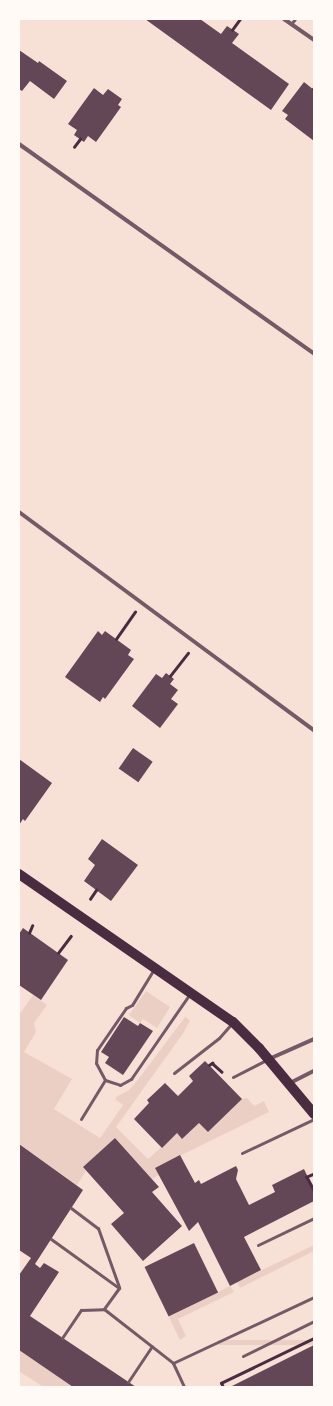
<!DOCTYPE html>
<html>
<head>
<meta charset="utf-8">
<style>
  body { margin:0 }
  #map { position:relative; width:333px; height:1406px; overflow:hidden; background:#f7e1d7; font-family:"Roboto Condensed",sans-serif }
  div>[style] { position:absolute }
  .green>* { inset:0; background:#ebcfc5; transform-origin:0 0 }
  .building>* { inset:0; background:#644757; transform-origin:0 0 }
  .path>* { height:2.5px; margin:-1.25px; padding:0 1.25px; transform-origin:1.25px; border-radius:1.25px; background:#4a2c40 }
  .service>* { height:3px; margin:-1.5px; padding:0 1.5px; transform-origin:1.5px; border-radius:1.5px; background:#755966 }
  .minor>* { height:4px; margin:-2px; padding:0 2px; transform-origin:2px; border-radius:2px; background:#755966 }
  .primary>* { height:10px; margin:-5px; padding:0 5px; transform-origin:5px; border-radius:5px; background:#4a2c40 }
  span { translate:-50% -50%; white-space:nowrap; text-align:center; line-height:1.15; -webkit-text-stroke:3.5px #fffaf5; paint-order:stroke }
  .frame { position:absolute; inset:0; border:20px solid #fffaf5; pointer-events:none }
</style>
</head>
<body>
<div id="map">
  <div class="green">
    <div style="clip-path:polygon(146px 991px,170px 1007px,157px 1028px,143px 1019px,140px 1023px,129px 1015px)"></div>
    <div style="clip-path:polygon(33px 995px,47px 1005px,34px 1023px,36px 1032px,24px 1052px,72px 1079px,54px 1109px,100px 1138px,123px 1105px,116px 1100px,116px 1097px,129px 1090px,137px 1081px,185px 1017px,190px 1020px,184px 1032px,116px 1127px,148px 1159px,177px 1133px,182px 1139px,199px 1123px,208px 1132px,242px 1099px,247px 1098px,254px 1106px,264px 1101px,269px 1112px,155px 1168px,159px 1175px,152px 1179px,115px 1138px,83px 1167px,86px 1171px,77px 1185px,19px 1144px,19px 1015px)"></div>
    <div style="clip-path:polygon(314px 1245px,314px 1251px,240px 1288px,237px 1282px)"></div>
    <div style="clip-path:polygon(230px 1286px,234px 1292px,178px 1319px,186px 1336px,180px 1340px,169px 1317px)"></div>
    <div style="left:314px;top:1340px;width:5px;height:96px;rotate:90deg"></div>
    <div style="clip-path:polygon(19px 1350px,73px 1387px,43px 1387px,19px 1371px)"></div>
  </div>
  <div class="building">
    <div style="clip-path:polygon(145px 19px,200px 19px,221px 34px,227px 26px,239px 34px,232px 43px,289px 84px,271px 110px)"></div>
    <div style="clip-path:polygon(19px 50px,38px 63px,39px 61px,67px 81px,54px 99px,30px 81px,22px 91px,19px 89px)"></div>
    <div style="clip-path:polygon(304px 82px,314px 90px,314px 141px,285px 119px,288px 115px,282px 111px)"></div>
    <div style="clip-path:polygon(94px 88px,103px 95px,108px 89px,122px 99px,118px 105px,121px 107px,96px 142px,88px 136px,84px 142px,74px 135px,77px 130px,68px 124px)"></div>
    <div style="clip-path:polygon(98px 631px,102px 635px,105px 631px,131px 650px,128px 655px,134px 659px,105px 699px,103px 697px,100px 702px,65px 677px)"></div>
    <div style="clip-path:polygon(166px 673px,174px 679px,170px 684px,178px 690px,171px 699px,178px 704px,160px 728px,132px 706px,156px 674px,162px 678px)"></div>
    <div style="left:133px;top:748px;width:24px;height:25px;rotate:35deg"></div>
    <div style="clip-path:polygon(19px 759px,52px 783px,25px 821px,23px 819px,19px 825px)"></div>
    <div style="clip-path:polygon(102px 839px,138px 865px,111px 901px,84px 881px,95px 865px,88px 859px)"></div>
    <div style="clip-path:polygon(23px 928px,68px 960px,41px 1000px,19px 985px,19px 934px)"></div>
    <div style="clip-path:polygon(124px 1017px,138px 1026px,140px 1023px,153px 1031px,123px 1075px,105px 1063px,109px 1057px,101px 1052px)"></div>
    <div style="clip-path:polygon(205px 1061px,242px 1099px,208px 1132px,199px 1123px,182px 1139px,177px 1133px,162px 1148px,134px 1119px,149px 1103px,147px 1100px,165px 1083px,178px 1096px,193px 1081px,189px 1076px)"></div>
    <div style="clip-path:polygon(115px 1138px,159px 1187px,152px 1192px,182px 1226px,143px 1261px,111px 1224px,124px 1213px,83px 1167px)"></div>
    <div style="clip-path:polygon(19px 1144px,83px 1190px,35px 1264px,40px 1268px,44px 1263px,59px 1272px,30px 1316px,136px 1387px,73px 1387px,19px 1350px,19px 1275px,31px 1258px,19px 1250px)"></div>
    <div style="clip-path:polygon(180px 1155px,195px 1183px,199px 1180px,201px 1184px,236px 1166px,238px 1170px,236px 1179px,249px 1205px,275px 1192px,272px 1185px,304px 1169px,314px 1190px,314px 1201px,244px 1237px,261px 1270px,230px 1286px,198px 1222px,189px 1231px,155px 1168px)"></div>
    <div style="left:194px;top:1243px;width:55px;height:55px;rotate:64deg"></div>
    <div style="clip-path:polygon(314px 1345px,314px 1387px,230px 1387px)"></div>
  </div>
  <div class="path">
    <div style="left:232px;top:30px;width:14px;rotate:-54deg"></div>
    <div style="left:313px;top:89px;width:1px;rotate:-45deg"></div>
    <div style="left:74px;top:147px;width:10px;rotate:-53deg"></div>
    <div style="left:116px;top:639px;width:33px;rotate:-55deg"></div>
    <div style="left:170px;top:676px;width:29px;rotate:-52deg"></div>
    <div style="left:90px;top:899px;width:11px;rotate:-56deg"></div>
    <div style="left:29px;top:933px;width:8px;rotate:-67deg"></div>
    <div style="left:58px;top:953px;width:21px;rotate:-53deg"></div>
    <div style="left:209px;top:1065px;width:4px;rotate:-34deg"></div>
    <div style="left:212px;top:1063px;width:13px;rotate:42deg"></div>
    <div style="left:314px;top:1174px;width:8px;rotate:157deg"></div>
    <div style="left:307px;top:1177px;width:15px;rotate:62deg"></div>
    <div style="left:223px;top:1387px;width:4px;rotate:-117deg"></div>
    <div style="left:221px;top:1383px;width:103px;rotate:-25.8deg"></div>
  </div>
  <div class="service">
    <div style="left:291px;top:24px;width:6px;rotate:-51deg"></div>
    <div style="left:154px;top:969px;width:42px;rotate:121.4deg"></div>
    <div style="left:132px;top:1005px;width:7px;rotate:153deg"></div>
    <div style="left:126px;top:1008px;width:51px;rotate:124.6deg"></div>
    <div style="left:97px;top:1050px;width:13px;rotate:94deg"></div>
    <div style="left:96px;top:1063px;width:19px;rotate:62deg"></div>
    <div style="left:105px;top:1080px;width:16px;rotate:18deg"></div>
    <div style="left:120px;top:1085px;width:13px;rotate:-29deg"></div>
    <div style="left:131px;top:1079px;width:102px;rotate:-55.4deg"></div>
    <div style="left:174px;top:1073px;width:57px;rotate:-37.9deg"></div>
    <div style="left:219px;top:1038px;width:18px;rotate:-49deg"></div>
    <div style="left:233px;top:1077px;width:37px;rotate:-27deg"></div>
    <div style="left:81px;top:1119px;width:46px;rotate:-58.4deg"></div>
    <div style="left:242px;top:1153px;width:80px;rotate:-25.3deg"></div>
    <div style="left:71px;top:1208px;width:34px;rotate:37deg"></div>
    <div style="left:98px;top:1228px;width:63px;rotate:70.4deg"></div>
    <div style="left:51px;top:1239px;width:84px;rotate:35.8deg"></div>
    <div style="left:119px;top:1288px;width:26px;rotate:126deg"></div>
    <div style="left:104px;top:1309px;width:88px;rotate:38deg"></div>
    <div style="left:173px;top:1363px;width:26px;rotate:65deg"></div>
    <div style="left:258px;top:1245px;width:62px;rotate:-25.7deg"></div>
    <div style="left:62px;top:1338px;width:34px;rotate:-56deg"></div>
    <div style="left:81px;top:1310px;width:23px;rotate:-2deg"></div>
    <div style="left:243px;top:1356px;width:79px;rotate:-26.2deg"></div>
    <div style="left:173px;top:1363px;width:156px;rotate:-25.1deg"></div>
    <div style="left:128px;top:1382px;width:43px;rotate:-56.3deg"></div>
  </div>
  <div class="minor">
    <div style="left:284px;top:19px;width:37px;rotate:35deg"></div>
    <div style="left:19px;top:144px;width:362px;rotate:35.4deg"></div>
    <div style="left:19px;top:512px;width:367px;rotate:36.5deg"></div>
    <div style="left:269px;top:1059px;width:49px;rotate:-24deg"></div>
    <div style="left:290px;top:1083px;width:27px;rotate:-27deg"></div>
  </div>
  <div class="primary">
    <div style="left:19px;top:874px;width:260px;rotate:34.7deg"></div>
    <div style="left:233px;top:1022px;width:37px;rotate:45deg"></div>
    <div style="left:259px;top:1048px;width:86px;rotate:50.2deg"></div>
  </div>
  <div class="frame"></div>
</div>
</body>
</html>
